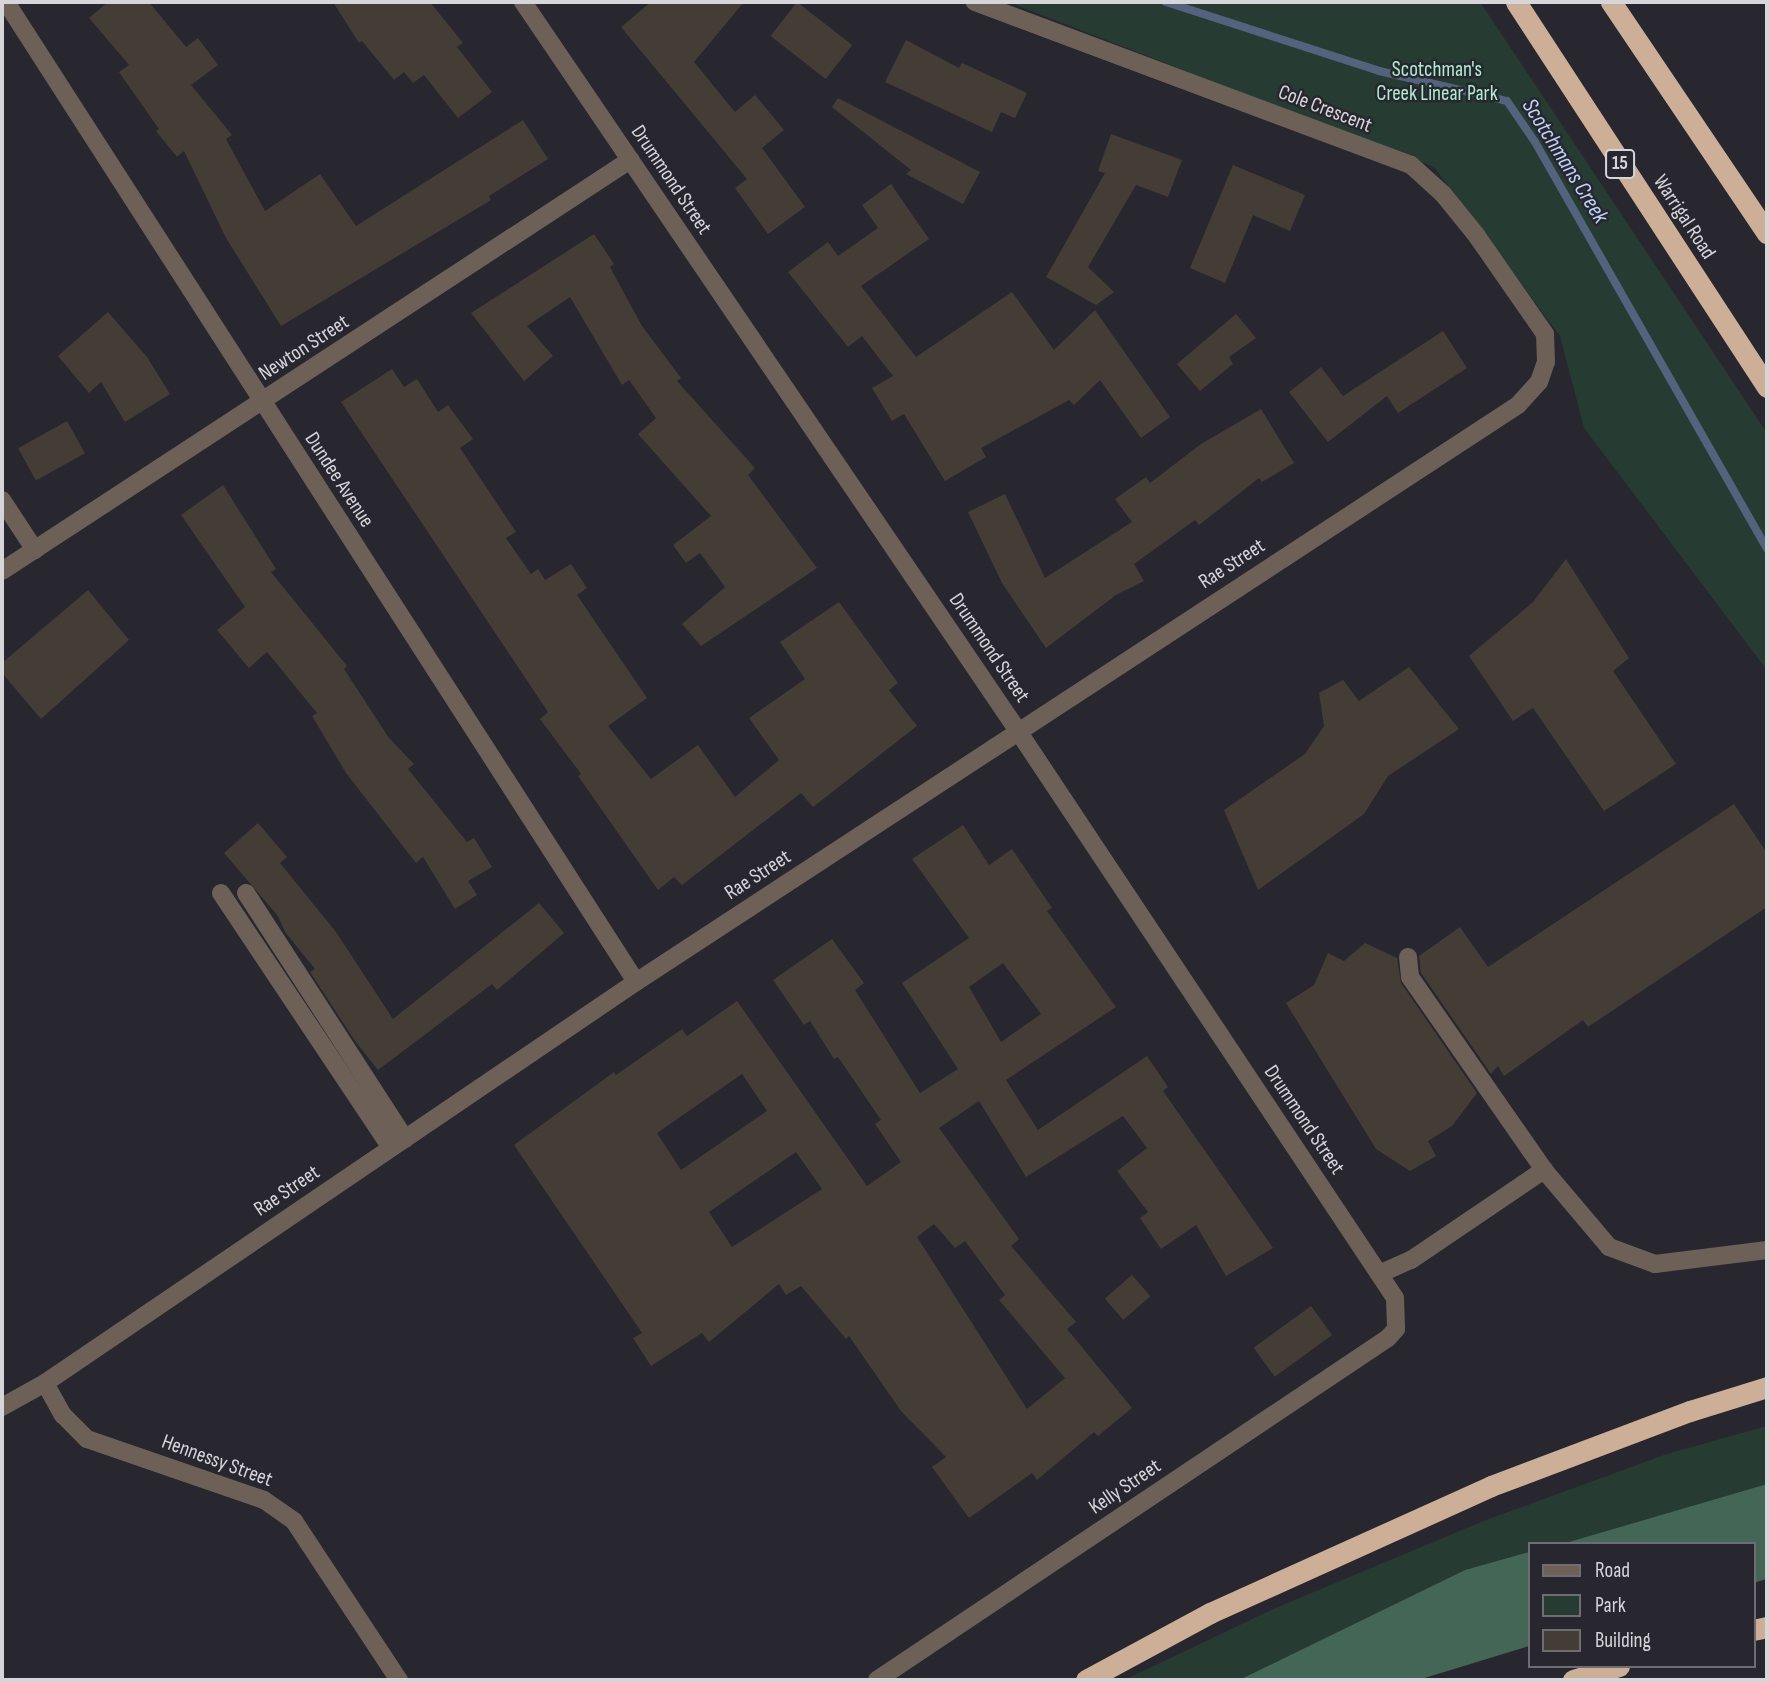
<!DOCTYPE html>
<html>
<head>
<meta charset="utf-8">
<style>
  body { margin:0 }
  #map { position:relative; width:1769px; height:1682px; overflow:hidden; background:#28272f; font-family:"Sofia Sans Condensed",sans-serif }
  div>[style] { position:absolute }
  .green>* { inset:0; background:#263c32 }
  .forest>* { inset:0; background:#436656 }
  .stream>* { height:8px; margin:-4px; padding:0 4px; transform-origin:4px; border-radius:4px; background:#53627d }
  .building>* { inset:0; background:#433d35; transform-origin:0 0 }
  .minor>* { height:18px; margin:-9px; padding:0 9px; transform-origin:9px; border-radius:9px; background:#6d6157 }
  .highway>* { height:21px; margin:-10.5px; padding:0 10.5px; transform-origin:10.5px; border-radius:10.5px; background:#cdaf97 }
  span { translate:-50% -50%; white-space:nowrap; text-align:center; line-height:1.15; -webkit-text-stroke:5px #28272f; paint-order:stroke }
  .shield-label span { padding:2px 5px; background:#28272f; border:2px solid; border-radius:5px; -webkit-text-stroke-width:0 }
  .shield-label { font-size:19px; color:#d5d5da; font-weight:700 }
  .park-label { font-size:21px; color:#adeecf }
  .street-label { font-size:21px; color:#d5d5da }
  .water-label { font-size:23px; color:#bcd3fc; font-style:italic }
  .frame { position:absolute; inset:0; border:4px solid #d5d5da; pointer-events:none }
  .legend { position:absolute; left:1528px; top:1542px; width:228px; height:126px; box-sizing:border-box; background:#28272f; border:2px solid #6d6d73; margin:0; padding:9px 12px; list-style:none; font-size:21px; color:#d5d5da }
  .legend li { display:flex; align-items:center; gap:14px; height:35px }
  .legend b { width:35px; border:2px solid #6d6d73 }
</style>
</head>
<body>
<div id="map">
  <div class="green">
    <div style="clip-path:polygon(1008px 2px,1480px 2px,1767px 433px,1767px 670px,1584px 428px,1560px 336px,1434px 167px)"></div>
    <div style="clip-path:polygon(1767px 1426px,1767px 1484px,1562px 1544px,1529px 1544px,1529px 1552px,1465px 1570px,1239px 1680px,1124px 1680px,1278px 1607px,1486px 1520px,1667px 1454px)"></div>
  </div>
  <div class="forest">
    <div style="clip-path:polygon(1767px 1484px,1767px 1579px,1753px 1583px,1753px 1544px,1562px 1544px)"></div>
    <div style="clip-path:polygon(1529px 1552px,1529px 1646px,1418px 1680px,1239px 1680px,1465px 1570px)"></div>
  </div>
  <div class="stream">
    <div style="left:1166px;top:2px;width:224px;rotate:17.9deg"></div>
    <div style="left:1379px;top:71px;width:131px;rotate:13.2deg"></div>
    <div style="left:1507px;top:101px;width:50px;rotate:55.7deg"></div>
    <div style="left:1535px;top:142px;width:468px;rotate:60.3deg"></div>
  </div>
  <div class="building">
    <div style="clip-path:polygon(108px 2px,149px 2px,186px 47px,198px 38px,218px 65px,191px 85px,232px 135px,226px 139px,265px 211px,320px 174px,356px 226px,523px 120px,548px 159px,489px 196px,491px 200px,281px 326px,226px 238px,184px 151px,177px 157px,156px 131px,159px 129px,119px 72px,129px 65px,89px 18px)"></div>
    <div style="clip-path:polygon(333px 2px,430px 2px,463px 43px,457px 47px,492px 92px,458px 118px,424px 75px,413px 83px,404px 72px,394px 80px,362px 41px,359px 43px)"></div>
    <div style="clip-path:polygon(651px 2px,744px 2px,694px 62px,735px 112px,755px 95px,784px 130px,762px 148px,805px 207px,768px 234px,735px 188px,747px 179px,621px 27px)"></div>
    <div style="left:797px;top:2px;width:70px;height:43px;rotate:38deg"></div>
    <div style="clip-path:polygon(906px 40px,959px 68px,962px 63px,1027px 93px,1015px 118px,1001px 112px,992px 132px,885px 82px)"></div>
    <div style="clip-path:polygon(838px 98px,980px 172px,963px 204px,906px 174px,911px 170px,832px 107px)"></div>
    <div style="clip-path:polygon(1111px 134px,1182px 160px,1168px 197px,1136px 185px,1088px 267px,1114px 292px,1096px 305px,1046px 277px,1105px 173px,1098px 171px)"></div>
    <div style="clip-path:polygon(1233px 165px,1305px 195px,1290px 231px,1253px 215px,1225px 283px,1190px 268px)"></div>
    <div style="clip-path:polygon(891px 184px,929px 239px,861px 286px,916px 357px,1012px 292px,1054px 350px,1095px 310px,1170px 417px,1141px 438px,1100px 380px,1074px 405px,1069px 400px,981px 448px,986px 457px,945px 481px,904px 414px,892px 421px,872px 388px,893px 376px,862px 336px,848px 347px,788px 272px,828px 242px,838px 256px,878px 228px,862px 205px)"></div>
    <div style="clip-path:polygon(594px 234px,614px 264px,610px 267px,642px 326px,681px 378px,677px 381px,755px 468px,748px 475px,817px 568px,701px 646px,682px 624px,725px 587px,700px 553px,686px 563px,673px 545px,711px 516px,638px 434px,656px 418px,629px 380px,622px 385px,570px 297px,527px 326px,553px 356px,524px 381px,471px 313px)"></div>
    <div style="clip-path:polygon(108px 312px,147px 357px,170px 394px,125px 422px,101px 382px,89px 393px,58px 356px)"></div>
    <div style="clip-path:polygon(1236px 314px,1256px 338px,1229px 357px,1233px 364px,1200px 391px,1177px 364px)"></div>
    <div style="clip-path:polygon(1443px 331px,1467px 368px,1398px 413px,1387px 396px,1328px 442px,1289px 392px,1321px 367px,1343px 396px)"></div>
    <div style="clip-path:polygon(392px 369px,404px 387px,417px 379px,438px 412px,448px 405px,473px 439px,460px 448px,516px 532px,506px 538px,531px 574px,538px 569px,545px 580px,571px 564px,587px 588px,577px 595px,647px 698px,608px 726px,651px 779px,698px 745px,735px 797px,779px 760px,749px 718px,805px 679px,780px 642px,839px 602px,898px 683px,889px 690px,917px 726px,813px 807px,801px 793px,682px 885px,674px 877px,658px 890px,578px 776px,581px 774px,540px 719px,548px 712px,341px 402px)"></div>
    <div style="clip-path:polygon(1261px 409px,1294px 463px,1262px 482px,1259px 478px,1199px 525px,1195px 520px,1134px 564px,1144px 581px,1116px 595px,1046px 648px,1002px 583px,968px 512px,1005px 494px,1045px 578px,1132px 522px,1115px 499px,1146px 477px,1150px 483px,1201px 444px)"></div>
    <div style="left:67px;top:421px;width:37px;height:56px;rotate:61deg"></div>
    <div style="clip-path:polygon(223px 485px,276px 569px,271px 572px,347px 666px,344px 669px,389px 738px,414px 764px,408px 769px,467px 842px,474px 838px,492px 867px,468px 881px,477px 895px,455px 909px,423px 857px,416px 863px,346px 773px,312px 716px,317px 713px,267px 652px,249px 668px,217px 630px,245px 607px,181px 515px)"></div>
    <div style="clip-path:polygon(1566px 559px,1629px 658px,1613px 671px,1676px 764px,1604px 811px,1533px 708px,1513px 721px,1469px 656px,1533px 602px)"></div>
    <div style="clip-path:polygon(88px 590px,129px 640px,41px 719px,2px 673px,2px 663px)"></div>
    <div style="clip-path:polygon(1409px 667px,1459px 729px,1388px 776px,1364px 814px,1258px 890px,1224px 810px,1305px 754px,1324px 726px,1319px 693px,1343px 680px,1359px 701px)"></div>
    <div style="clip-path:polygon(1734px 804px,1767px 853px,1767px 907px,1588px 1027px,1583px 1020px,1504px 1076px,1498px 1066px,1491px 1074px,1421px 973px,1419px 956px,1460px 927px,1488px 967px)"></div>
    <div style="clip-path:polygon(258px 823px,287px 857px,280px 863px,336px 932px,393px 1019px,539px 903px,564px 933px,497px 990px,492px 984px,378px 1070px,355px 1041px,310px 972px,315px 969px,285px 932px,278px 916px,224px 853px)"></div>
    <div style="clip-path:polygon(evenodd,963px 825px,989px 865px,1012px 849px,1052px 908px,1047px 911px,1116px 1007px,1006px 1080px,1038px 1130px,1147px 1056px,1168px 1087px,1163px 1091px,1273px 1248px,1226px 1276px,1196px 1225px,1161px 1249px,1140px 1218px,1148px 1212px,1117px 1171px,1147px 1148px,1123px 1116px,1026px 1177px,979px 1101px,939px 1128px,1019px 1239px,1011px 1246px,1076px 1322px,1067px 1329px,1132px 1408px,1098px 1436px,1094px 1432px,1037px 1480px,1032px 1473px,969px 1518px,932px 1467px,946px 1457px,901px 1411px,849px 1336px,846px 1339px,801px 1286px,786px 1295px,779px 1284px,709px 1342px,702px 1333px,651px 1366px,633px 1338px,642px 1333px,514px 1145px,614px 1072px,616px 1075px,682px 1029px,687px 1036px,737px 1001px,867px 1186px,901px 1162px,875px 1124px,881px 1120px,838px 1057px,834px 1059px,810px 1021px,804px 1025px,773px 980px,832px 939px,864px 983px,855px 990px,920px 1093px,958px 1069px,902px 983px,969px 938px,912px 859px,963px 825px,1003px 963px,1041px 1014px,1001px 1042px,969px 987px,1003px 963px,963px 825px,742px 1074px,767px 1111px,681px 1170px,657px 1133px,742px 1074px,963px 825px,796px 1152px,822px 1189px,732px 1247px,709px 1212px,796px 1152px,963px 825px,934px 1224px,955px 1248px,965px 1241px,1005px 1295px,999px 1300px,1065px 1378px,1027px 1409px,917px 1237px,934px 1224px)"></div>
    <div style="clip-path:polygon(1365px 943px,1397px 958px,1401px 983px,1477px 1093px,1452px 1126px,1428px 1141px,1436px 1156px,1410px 1171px,1376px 1149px,1286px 1003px,1314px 985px,1328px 953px,1344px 961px)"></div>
    <div style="left:1132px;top:1275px;width:28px;height:36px;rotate:49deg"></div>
    <div style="left:1311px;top:1306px;width:36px;height:71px;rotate:54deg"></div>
  </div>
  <div class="minor">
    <div style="left:6px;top:2px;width:1165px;rotate:57.26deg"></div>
    <div style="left:523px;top:2px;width:881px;rotate:55.82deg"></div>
    <div style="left:1018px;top:731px;width:681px;rotate:56.38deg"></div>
    <div style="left:1395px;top:1298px;width:31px;rotate:88deg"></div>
    <div style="left:1396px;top:1329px;width:12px;rotate:132deg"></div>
    <div style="left:1388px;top:1338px;width:615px;rotate:146.21deg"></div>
    <div style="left:2px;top:500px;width:60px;rotate:56.6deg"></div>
    <div style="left:2px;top:571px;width:751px;rotate:-33.2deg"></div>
    <div style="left:221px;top:893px;width:306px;rotate:56.3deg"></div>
    <div style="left:246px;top:893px;width:293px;rotate:57.1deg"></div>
    <div style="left:1408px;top:957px;width:20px;rotate:84deg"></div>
    <div style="left:1410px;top:977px;width:235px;rotate:55.2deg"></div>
    <div style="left:1544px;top:1170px;width:101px;rotate:49.8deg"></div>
    <div style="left:1609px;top:1247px;width:49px;rotate:20.3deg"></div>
    <div style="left:1655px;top:1264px;width:113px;rotate:-7.1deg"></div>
    <div style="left:1379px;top:1274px;width:35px;rotate:-24deg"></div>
    <div style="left:1411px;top:1260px;width:161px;rotate:-34.1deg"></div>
    <div style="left:45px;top:1383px;width:37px;rotate:61deg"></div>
    <div style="left:63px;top:1415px;width:34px;rotate:45deg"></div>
    <div style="left:87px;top:1439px;width:187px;rotate:19deg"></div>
    <div style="left:264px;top:1500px;width:37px;rotate:35deg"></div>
    <div style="left:294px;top:1521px;width:191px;rotate:56.6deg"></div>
    <div style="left:2px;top:1407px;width:49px;rotate:-29.2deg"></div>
    <div style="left:45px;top:1383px;width:714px;rotate:-34.16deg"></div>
    <div style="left:636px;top:982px;width:1054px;rotate:-33.19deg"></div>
    <div style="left:1518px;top:405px;width:31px;rotate:-48deg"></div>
    <div style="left:1539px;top:382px;width:21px;rotate:-71deg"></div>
    <div style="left:1546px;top:362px;width:28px;rotate:-92deg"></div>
    <div style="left:1545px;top:334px;width:119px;rotate:-124.8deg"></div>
    <div style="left:1477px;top:236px;width:54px;rotate:-129deg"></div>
    <div style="left:1443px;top:194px;width:43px;rotate:-137.8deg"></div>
    <div style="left:1411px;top:165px;width:466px;rotate:-159.5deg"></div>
  </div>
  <div class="highway">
    <div style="left:1516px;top:2px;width:460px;rotate:56.9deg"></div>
    <div style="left:1611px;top:2px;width:279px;rotate:56deg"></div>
    <div style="left:1753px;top:1630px;width:14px;rotate:-12deg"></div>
    <div style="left:1086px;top:1680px;width:141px;rotate:-28.4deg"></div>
    <div style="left:1210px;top:1613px;width:308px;rotate:-24.3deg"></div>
    <div style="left:1491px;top:1486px;width:213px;rotate:-20.7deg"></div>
    <div style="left:1690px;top:1411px;width:81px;rotate:-17.3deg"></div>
    <div style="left:1573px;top:1680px;width:48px;rotate:-16.9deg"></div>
  </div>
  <div class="shield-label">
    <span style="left:1620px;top:164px">15</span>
  </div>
  <div class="park-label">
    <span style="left:1437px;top:82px">Scotchman's<br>Creek Linear Park</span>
  </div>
  <div class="street-label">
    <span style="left:1325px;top:109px;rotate:21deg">Cole Crescent</span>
    <span style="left:671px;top:180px;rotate:56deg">Drummond Street</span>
    <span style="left:1684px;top:217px;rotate:57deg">Warrigal Road</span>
    <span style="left:304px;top:348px;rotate:-33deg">Newton Street</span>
    <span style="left:339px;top:480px;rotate:57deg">Dundee Avenue</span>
    <span style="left:1232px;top:564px;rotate:-33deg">Rae Street</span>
    <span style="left:989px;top:648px;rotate:56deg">Drummond Street</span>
    <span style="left:758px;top:875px;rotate:-33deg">Rae Street</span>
    <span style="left:1304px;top:1120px;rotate:56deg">Drummond Street</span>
    <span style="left:287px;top:1191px;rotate:-34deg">Rae Street</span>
    <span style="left:217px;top:1461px;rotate:20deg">Hennessy Street</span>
    <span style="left:1125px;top:1487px;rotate:-34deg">Kelly Street</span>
  </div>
  <div class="water-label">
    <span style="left:1565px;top:161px;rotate:58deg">Scotchmans Creek</span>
  </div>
  <div class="frame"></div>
  <ul class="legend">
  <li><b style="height:9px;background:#6d6157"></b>Road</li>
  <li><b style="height:19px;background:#263c32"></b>Park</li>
  <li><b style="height:19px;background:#433d35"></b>Building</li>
  </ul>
</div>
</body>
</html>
